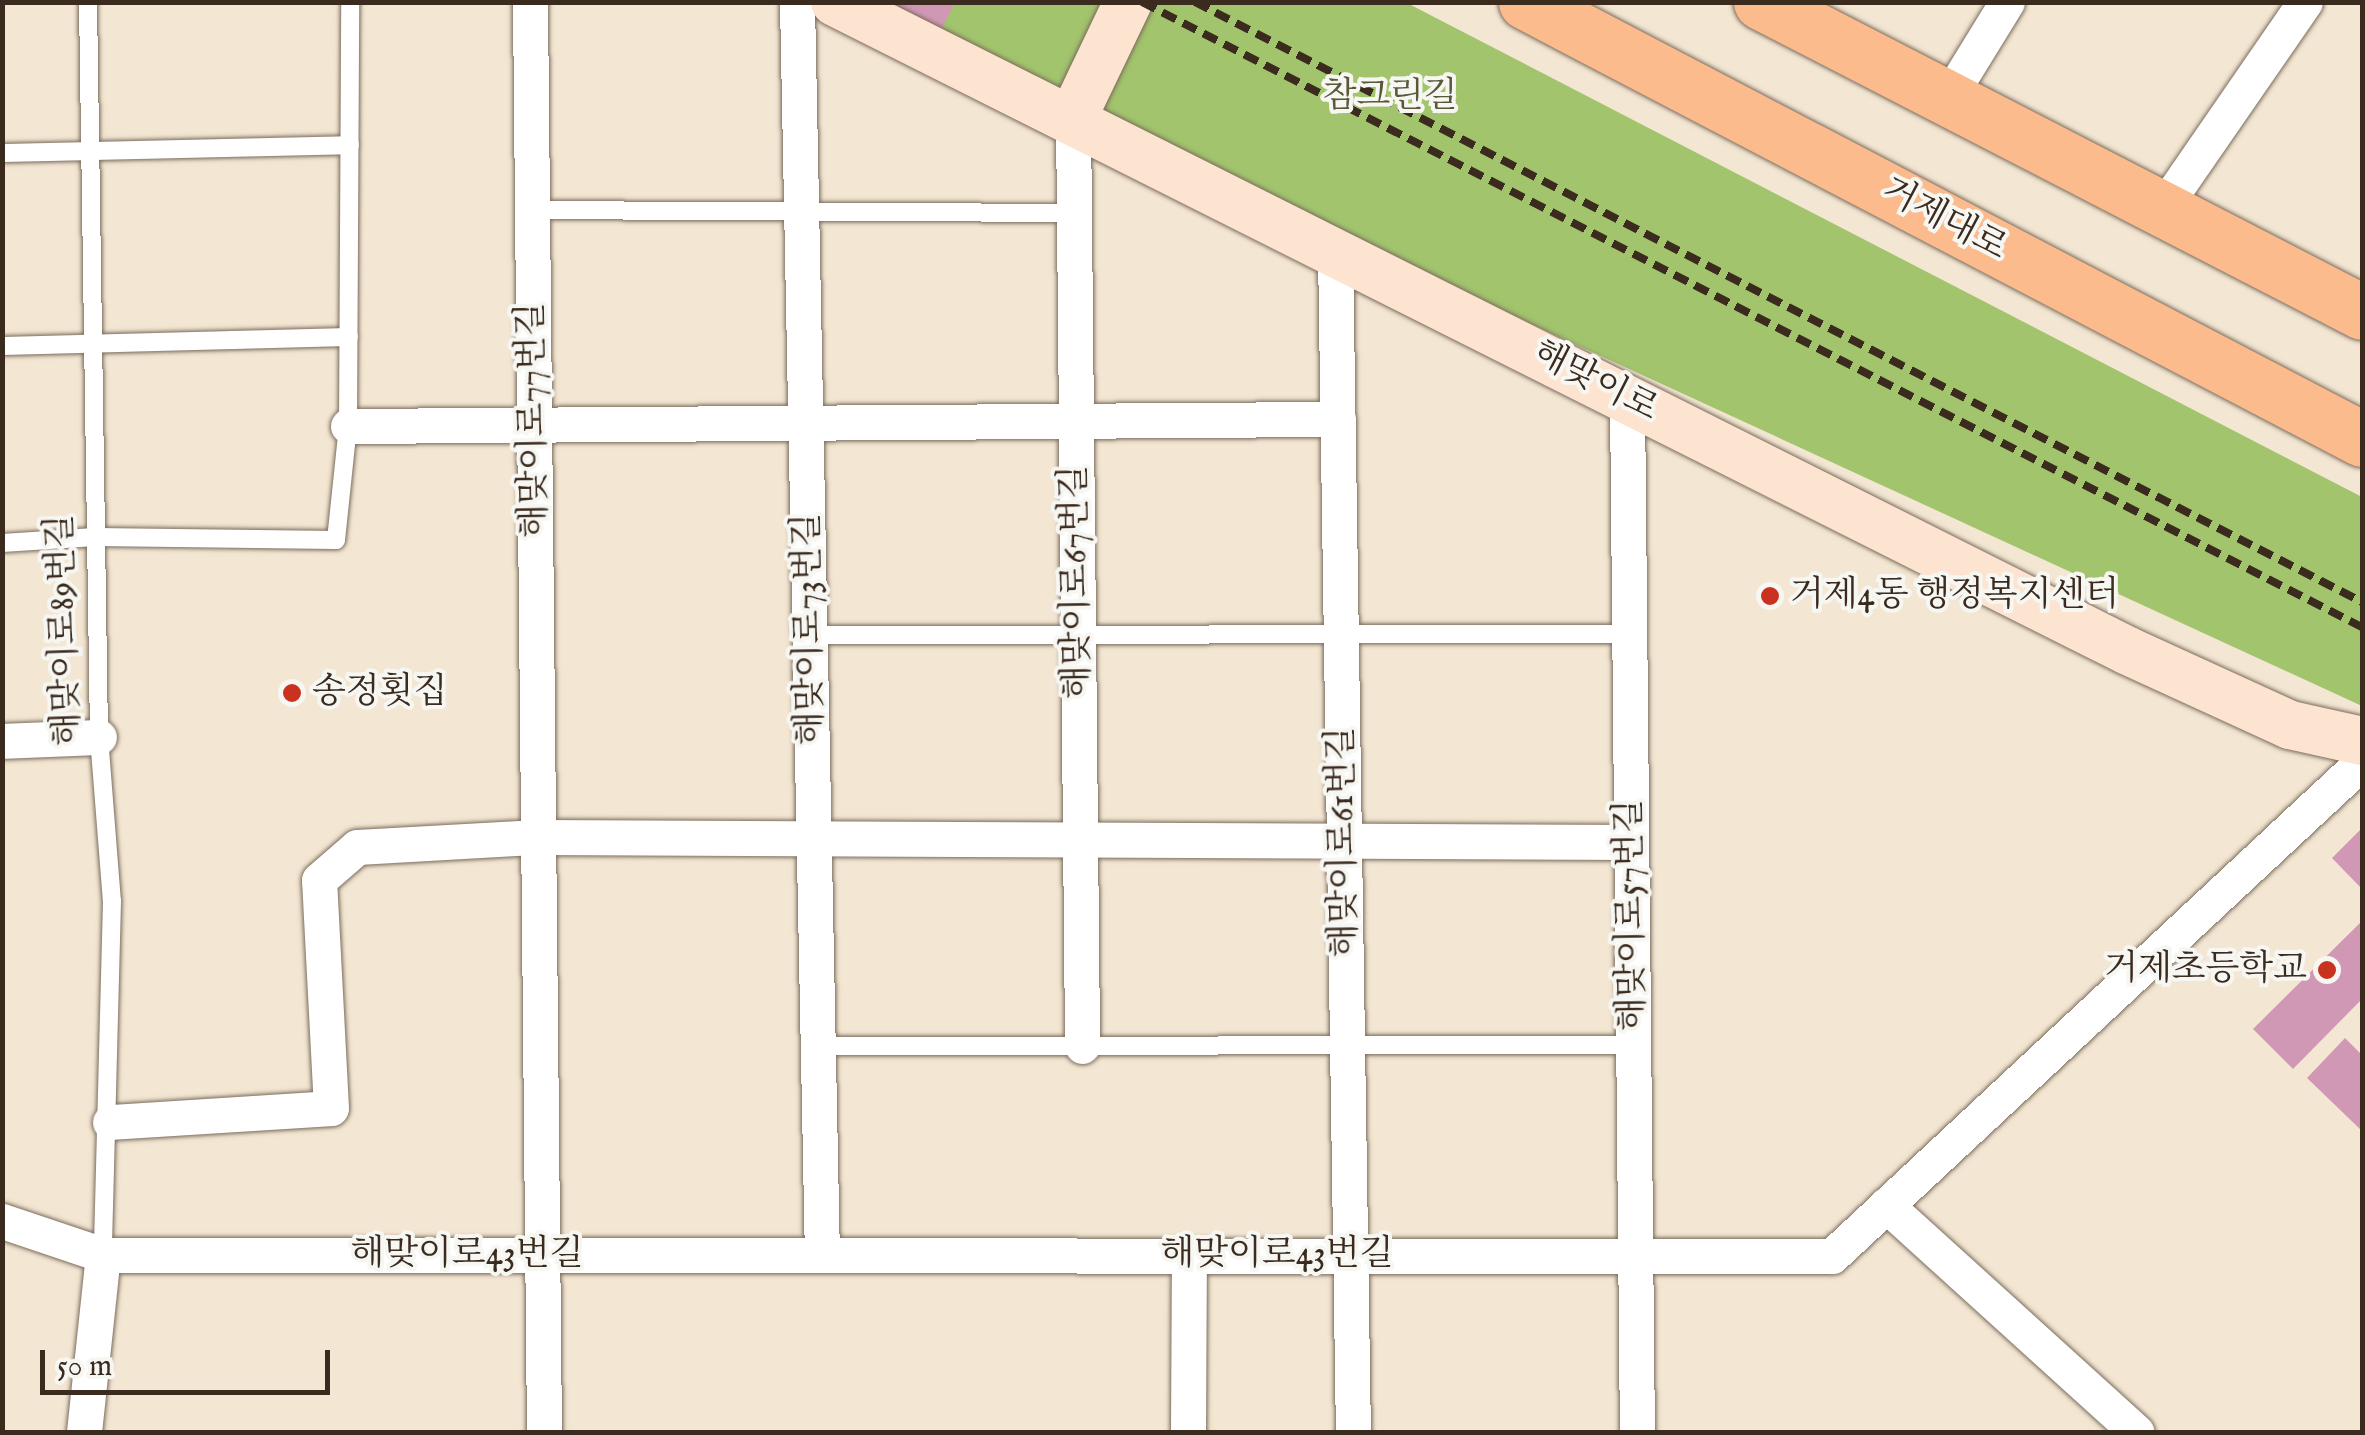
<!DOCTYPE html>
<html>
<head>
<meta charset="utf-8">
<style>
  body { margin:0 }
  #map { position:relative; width:2365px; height:1435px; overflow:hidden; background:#f3e6d2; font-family:"IM FELL English","Noto Serif KR",serif }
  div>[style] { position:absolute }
  .green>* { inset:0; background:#a2c46d }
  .building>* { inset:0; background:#d098b4 }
  .roads { filter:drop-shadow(0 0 2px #7b6c5d) drop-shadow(0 0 2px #7b6c5d) }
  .lane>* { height:18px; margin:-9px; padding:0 9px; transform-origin:9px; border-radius:9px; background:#fff }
  .street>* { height:35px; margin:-17.5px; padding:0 17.5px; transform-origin:17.5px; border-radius:17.5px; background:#fff }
  .secondary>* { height:48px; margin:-24px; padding:0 24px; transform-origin:24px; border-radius:24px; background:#fde4d1 }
  .primary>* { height:55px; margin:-27.5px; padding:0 27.5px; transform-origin:27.5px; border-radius:27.5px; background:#fbbb8c }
  .rail>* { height:8px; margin-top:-4px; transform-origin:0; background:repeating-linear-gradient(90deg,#3b2a1e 0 15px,transparent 0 23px) }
  .dots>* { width:28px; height:28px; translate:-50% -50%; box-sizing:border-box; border:5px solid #f6f6f2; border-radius:50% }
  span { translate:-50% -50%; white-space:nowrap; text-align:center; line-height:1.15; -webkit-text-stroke:8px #f6f6f2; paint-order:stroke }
  .park-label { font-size:35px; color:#5a5836 }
  .street-label { font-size:35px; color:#3b2a1e }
  .poi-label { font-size:35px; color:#3b2a1e }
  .left { translate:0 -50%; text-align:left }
  .right { translate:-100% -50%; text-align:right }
  .frame { position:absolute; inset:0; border:5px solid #3b2a1e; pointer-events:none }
  .scale { position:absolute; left:40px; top:1350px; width:290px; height:45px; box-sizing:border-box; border:5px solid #3b2a1e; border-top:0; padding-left:12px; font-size:30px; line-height:35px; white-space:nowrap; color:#3b2a1e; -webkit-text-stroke:8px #f6f6f2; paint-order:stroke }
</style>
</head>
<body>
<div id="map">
  <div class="green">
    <div style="clip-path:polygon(923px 3px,1407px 3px,2362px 497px,2362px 706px,905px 36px)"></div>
  </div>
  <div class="building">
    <div style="clip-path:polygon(865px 2px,955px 2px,936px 41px)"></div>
    <div style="clip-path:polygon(2362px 828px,2362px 889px,2332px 858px)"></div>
    <div style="clip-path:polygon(2362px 921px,2362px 999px,2293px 1069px,2253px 1029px)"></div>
    <div style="clip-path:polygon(2345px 1038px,2362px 1055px,2362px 1131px,2307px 1078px)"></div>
  </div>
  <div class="roads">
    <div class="lane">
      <div style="left:88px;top:2px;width:735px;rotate:89.14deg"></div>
      <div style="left:99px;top:737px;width:165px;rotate:85.5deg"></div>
      <div style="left:112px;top:901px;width:354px;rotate:91.5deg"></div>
      <div style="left:2px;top:153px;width:348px;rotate:-1.3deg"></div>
      <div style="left:532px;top:210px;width:542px;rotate:0.32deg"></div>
      <div style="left:2px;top:346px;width:347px;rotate:-1.5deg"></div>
      <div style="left:2px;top:543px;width:93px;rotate:-3.7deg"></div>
      <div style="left:95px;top:537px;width:241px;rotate:0.7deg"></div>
      <div style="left:336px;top:540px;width:115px;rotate:-84deg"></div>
      <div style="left:348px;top:426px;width:424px;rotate:-89.7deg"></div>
      <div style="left:809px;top:635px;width:820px;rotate:-0.07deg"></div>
      <div style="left:818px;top:1046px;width:815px;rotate:-0.07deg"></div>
    </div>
    <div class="street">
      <div style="left:530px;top:2px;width:1430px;rotate:89.44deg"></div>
      <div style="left:797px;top:2px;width:1253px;rotate:88.86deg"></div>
      <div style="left:1946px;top:101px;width:116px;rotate:-58.4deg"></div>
      <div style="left:1073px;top:117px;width:929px;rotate:89.44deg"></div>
      <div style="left:2160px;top:212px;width:255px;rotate:-55.4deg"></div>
      <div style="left:1335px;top:251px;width:1181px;rotate:89.13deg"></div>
      <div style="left:1627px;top:398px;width:1034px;rotate:89.45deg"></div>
      <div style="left:348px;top:426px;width:990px;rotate:-0.41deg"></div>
      <div style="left:2px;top:741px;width:97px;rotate:-2.4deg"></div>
      <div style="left:110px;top:1122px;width:221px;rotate:-3.6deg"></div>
      <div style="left:331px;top:1108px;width:228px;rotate:-93deg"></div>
      <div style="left:319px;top:880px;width:50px;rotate:-41deg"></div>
      <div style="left:357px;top:847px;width:181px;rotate:-3.2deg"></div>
      <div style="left:538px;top:837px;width:1093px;rotate:0.26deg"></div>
      <div style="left:1886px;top:1205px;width:338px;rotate:42.2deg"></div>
      <div style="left:2px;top:1221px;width:107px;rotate:18.6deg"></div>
      <div style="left:103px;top:1255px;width:1729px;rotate:0.03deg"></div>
      <div style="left:1832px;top:1256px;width:725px;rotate:-42.99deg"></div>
      <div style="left:84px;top:1432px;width:178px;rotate:-83.9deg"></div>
      <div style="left:1188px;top:1432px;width:177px;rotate:-89.7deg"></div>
    </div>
    <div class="secondary">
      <div style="left:835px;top:2px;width:1445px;rotate:26.65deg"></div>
      <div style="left:2126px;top:650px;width:180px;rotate:24.6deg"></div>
      <div style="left:2290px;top:725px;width:74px;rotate:12.5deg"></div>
      <div style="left:1073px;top:117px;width:127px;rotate:-64.4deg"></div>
    </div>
    <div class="primary">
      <div style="left:1526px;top:2px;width:943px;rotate:27.6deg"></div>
      <div style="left:1761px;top:2px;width:676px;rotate:27.28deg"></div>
    </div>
  </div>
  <div class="rail">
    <div style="left:1142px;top:2px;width:1371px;rotate:27.13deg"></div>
    <div style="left:1195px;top:2px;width:1312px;rotate:27.21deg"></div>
  </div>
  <div class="dots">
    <div style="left:1770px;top:596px;background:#c8321e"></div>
    <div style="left:292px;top:693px;background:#c8321e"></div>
    <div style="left:2327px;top:970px;background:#c8321e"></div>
  </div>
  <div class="park-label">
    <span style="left:1390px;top:97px">참그린길</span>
  </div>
  <div class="street-label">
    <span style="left:1944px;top:220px;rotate:28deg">거제대로</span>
    <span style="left:1595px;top:382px;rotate:27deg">해맞이로</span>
    <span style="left:534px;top:420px;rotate:-91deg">해맞이로77번길</span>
    <span style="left:1077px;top:582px;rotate:-91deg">해맞이로67번길</span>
    <span style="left:810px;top:629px;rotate:-91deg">해맞이로73번길</span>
    <span style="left:65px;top:630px;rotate:-92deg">해맞이로89번길</span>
    <span style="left:1344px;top:842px;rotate:-91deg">해맞이로61번길</span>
    <span style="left:1632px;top:915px;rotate:-91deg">해맞이로57번길</span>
    <span style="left:467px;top:1255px">해맞이로43번길</span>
    <span style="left:1277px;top:1255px">해맞이로43번길</span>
  </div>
  <div class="poi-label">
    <span class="left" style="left:1790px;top:596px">거제4동 행정복지센터</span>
    <span class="left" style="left:312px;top:693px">송정횟집</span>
    <span class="right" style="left:2307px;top:970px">거제초등학교</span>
  </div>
  <div class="frame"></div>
  <div class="scale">50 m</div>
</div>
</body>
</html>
